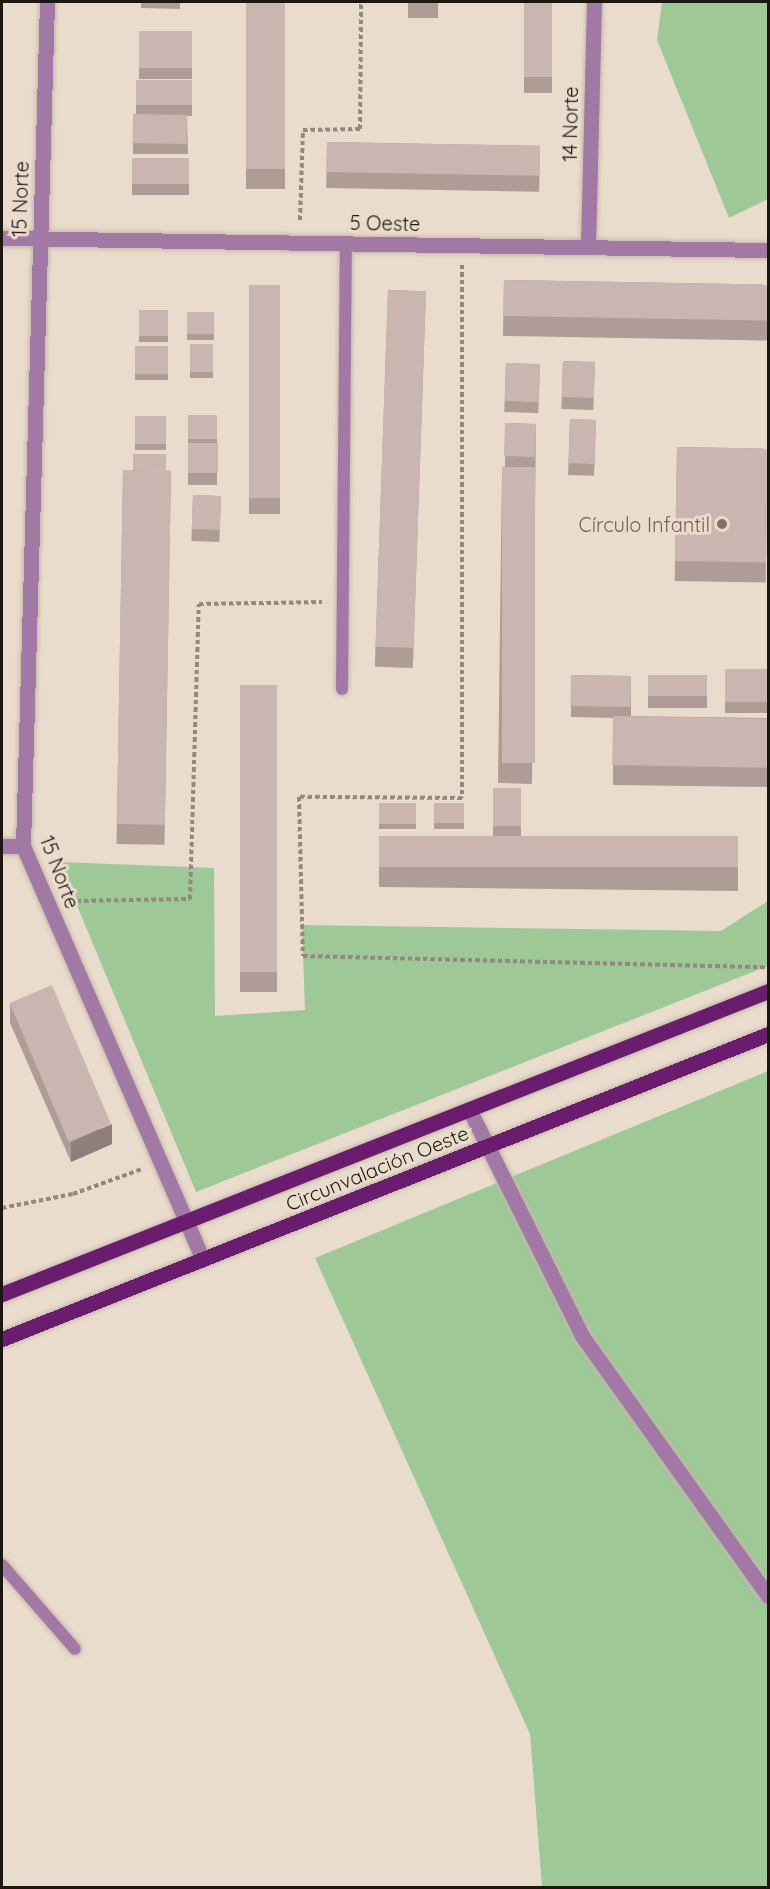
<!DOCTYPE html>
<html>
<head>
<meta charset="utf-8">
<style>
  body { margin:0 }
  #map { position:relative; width:770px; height:1889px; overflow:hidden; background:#eadccc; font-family:Quicksand,sans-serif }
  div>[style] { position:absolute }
  .green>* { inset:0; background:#9ec896 }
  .path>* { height:4px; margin-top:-2px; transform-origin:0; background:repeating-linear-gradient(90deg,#92887c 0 4.5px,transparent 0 7.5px) }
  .roads { filter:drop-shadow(0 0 2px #c5b9aa) drop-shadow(0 0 2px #c5b9aa) }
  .lane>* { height:12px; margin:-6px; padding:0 6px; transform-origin:6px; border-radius:6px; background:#a279a4 }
  .street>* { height:15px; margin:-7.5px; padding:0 7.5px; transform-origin:7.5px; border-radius:7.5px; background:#a279a4 }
  .primary>* { height:15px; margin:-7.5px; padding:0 7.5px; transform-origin:7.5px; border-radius:7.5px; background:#6a1d6f }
  .wall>* { inset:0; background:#af9c97; transform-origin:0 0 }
  .shaded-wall>* { inset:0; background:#8e7f7b }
  .building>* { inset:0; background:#cbb5b0; transform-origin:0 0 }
  .dots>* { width:16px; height:16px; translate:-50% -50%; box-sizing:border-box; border:3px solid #eadccc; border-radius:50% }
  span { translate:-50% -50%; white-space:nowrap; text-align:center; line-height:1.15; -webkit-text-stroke:6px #eadccc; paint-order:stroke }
  .street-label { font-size:20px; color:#1c1711 }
  .education-label { font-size:20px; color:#785e54 }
  .right { translate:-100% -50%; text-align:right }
  .frame { position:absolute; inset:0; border:3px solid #1c1711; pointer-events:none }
</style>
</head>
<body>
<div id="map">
  <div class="green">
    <div style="clip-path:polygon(662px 2px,768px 2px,768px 199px,729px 218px,657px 40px)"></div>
    <div style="clip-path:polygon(59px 862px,214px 868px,215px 1016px,305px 1010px,302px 925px,721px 931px,768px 901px,768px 966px,196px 1192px)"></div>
    <div style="clip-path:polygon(768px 1071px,768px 1887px,542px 1887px,530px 1734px,315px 1258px)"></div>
  </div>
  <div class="path">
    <div style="left:300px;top:220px;width:90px;rotate:-88.1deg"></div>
    <div style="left:303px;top:130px;width:57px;rotate:-1deg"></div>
    <div style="left:360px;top:129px;width:127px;rotate:-89.5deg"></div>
    <div style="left:462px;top:265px;width:533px;rotate:90deg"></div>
    <div style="left:462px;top:798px;width:163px;rotate:-179.6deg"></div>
    <div style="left:299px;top:797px;width:159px;rotate:88.6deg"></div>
    <div style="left:303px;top:956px;width:465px;rotate:1.4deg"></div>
    <div style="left:69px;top:901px;width:121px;rotate:-0.9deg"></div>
    <div style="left:190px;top:899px;width:295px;rotate:-88.3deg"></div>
    <div style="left:199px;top:604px;width:123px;rotate:-0.9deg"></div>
    <div style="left:2px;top:1208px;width:72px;rotate:-11.2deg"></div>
    <div style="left:73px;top:1194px;width:73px;rotate:-19.9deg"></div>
  </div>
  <div class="roads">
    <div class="lane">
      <div style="left:342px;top:689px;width:446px;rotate:-89.5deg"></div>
      <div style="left:2px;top:1565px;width:111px;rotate:49deg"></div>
    </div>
    <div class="street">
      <div style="left:47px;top:2px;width:844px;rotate:91.63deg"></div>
      <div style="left:23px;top:846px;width:451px;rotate:66.5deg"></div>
      <div style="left:2px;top:238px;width:766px;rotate:0.9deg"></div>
      <div style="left:588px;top:247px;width:245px;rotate:-88.6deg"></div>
      <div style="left:2px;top:846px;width:21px"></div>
      <div style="left:470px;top:1111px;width:251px;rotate:63.5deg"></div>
      <div style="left:582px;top:1336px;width:320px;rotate:54.4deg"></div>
    </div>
    <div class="primary">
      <div style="left:2px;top:1294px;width:824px;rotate:-21.58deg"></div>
      <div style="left:2px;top:1339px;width:824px;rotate:-21.71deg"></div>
    </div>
  </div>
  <div class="wall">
    <div style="clip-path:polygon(141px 2px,180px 2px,180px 9px,141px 8px)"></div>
    <div style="left:246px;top:2px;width:39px;height:187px"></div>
    <div style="left:408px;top:2px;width:30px;height:16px"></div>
    <div style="left:524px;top:2px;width:28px;height:91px"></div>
    <div style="left:139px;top:31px;width:53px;height:48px"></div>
    <div style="clip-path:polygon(136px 80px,192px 80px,192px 116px,187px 116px,188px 154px,133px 154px,133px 114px,136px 114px)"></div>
    <div style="left:327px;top:142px;width:213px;height:46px;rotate:1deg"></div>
    <div style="left:132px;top:158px;width:57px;height:37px"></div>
    <div style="left:504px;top:280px;width:264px;height:56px;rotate:1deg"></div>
    <div style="left:249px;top:285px;width:31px;height:229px"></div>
    <div style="left:388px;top:290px;width:38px;height:377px;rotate:2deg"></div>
    <div style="left:168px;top:310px;width:32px;height:29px;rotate:90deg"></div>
    <div style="left:187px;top:312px;width:27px;height:28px"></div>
    <div style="left:190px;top:344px;width:23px;height:34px"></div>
    <div style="left:135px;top:346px;width:33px;height:34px"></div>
    <div style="left:563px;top:361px;width:32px;height:48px;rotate:2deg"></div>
    <div style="left:506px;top:363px;width:34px;height:49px;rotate:2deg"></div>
    <div style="left:217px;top:415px;width:70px;height:29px;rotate:90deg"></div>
    <div style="left:135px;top:416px;width:31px;height:34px"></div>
    <div style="left:570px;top:419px;width:26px;height:56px;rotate:2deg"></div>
    <div style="clip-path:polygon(505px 423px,536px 424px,532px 784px,498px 783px,502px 467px,505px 467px)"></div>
    <div style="left:677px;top:447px;width:91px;height:134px;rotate:1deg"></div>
    <div style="left:123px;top:470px;width:48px;height:374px;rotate:1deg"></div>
    <div style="left:193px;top:495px;width:28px;height:46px;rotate:2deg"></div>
    <div style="left:725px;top:669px;width:43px;height:44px"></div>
    <div style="clip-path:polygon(571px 675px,631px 676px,631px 716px,768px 718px,768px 787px,613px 785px,613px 718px,571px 717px)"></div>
    <div style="left:648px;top:675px;width:59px;height:33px"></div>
    <div style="left:240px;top:685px;width:37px;height:307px"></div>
    <div style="clip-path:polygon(493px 788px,521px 788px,521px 837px,738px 839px,738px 891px,379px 887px,379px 836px,493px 837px)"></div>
    <div style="left:379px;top:803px;width:37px;height:26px"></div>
    <div style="left:434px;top:803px;width:30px;height:26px"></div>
    <div style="clip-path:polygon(10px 1003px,112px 1144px,71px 1162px,10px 1023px)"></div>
  </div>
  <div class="shaded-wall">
    <div style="clip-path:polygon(112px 1124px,112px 1144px,71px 1162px,71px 1142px)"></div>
  </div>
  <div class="building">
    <div style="left:246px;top:2px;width:39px;height:167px"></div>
    <div style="clip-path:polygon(408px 2px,438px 2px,438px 3px)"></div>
    <div style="left:524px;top:2px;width:28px;height:75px"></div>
    <div style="left:139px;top:31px;width:53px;height:37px"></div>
    <div style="left:136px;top:80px;width:56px;height:25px"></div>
    <div style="left:133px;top:114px;width:54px;height:29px;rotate:1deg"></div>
    <div style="left:327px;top:142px;width:213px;height:30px;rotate:1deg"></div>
    <div style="left:132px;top:158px;width:57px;height:26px"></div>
    <div style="left:504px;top:280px;width:264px;height:36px;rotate:1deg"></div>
    <div style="left:249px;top:285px;width:31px;height:213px"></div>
    <div style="left:388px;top:290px;width:38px;height:357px;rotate:2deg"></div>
    <div style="left:168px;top:310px;width:26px;height:29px;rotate:90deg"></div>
    <div style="left:187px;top:312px;width:27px;height:22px"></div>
    <div style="left:190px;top:344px;width:23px;height:28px"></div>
    <div style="left:135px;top:346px;width:33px;height:28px"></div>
    <div style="left:563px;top:361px;width:32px;height:36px;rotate:2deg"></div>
    <div style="left:506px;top:363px;width:34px;height:38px;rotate:2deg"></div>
    <div style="left:217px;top:415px;width:24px;height:29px;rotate:90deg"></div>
    <div style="left:135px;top:416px;width:31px;height:28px"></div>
    <div style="left:570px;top:419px;width:26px;height:44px;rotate:2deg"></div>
    <div style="left:505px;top:423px;width:31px;height:33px;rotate:2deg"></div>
    <div style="left:188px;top:443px;width:30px;height:30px"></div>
    <div style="left:677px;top:447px;width:91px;height:114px;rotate:1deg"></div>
    <div style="left:133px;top:454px;width:33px;height:16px"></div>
    <div style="left:502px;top:467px;width:33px;height:296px"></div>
    <div style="left:123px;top:470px;width:48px;height:354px;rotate:1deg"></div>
    <div style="left:193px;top:495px;width:28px;height:34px;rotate:2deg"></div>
    <div style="left:725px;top:669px;width:43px;height:33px"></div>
    <div style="left:571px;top:675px;width:60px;height:31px;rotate:1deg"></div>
    <div style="left:648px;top:675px;width:59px;height:21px"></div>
    <div style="left:240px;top:685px;width:37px;height:287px"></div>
    <div style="left:613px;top:716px;width:155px;height:49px;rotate:1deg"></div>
    <div style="left:493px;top:788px;width:28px;height:38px"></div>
    <div style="left:379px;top:803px;width:37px;height:21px"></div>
    <div style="left:434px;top:803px;width:30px;height:20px"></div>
    <div style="left:379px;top:836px;width:359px;height:31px"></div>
    <div style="left:52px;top:985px;width:151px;height:46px;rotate:67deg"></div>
  </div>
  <div class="dots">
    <div style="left:722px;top:524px;background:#8d6e63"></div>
  </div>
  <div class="street-label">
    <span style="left:570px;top:124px;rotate:-89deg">14 Norte</span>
    <span style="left:20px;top:199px;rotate:-88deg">15 Norte</span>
    <span style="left:385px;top:223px;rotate:1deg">5 Oeste</span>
    <span style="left:60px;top:872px;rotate:69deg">15 Norte</span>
    <span style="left:377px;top:1168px;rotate:-22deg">Circunvalación Oeste</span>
  </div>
  <div class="education-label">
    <span class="right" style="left:710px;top:524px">Círculo Infantil</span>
  </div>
  <div class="frame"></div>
</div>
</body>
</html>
